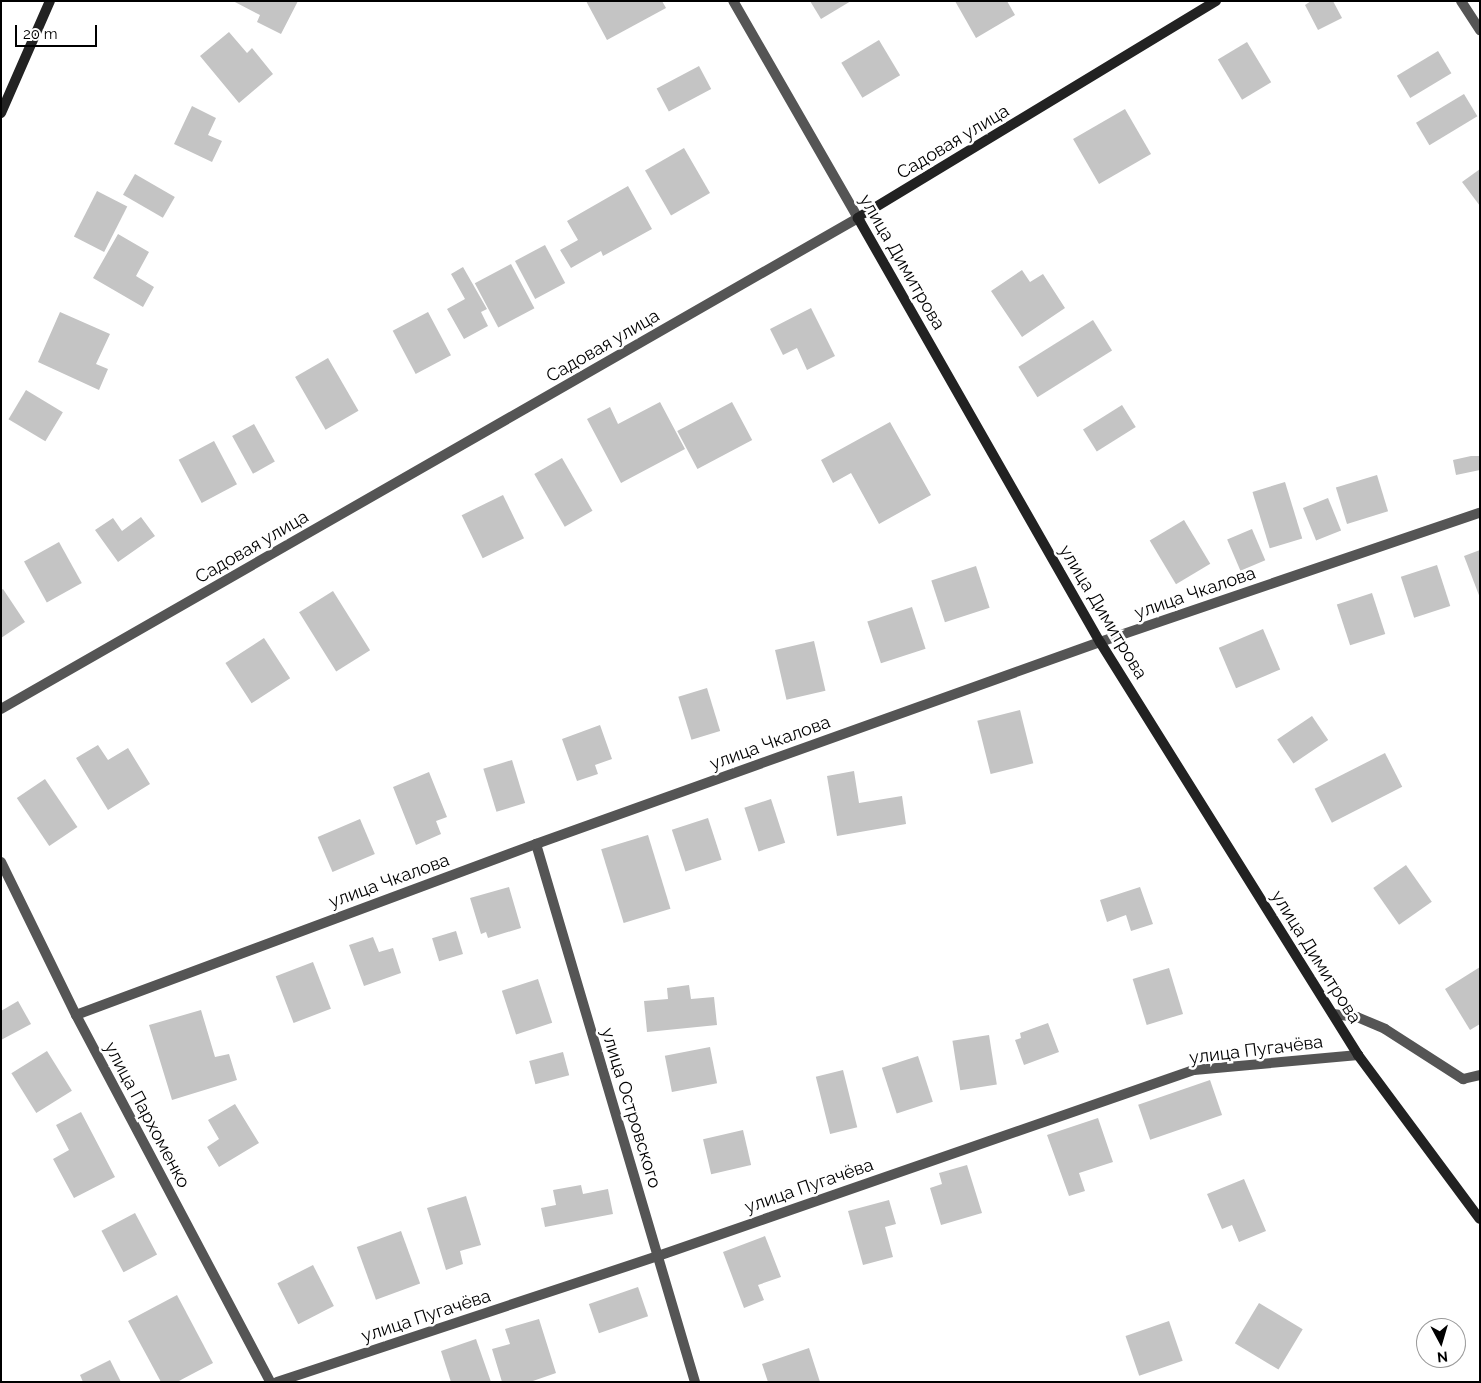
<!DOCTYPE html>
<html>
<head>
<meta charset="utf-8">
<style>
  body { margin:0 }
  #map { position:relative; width:1481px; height:1383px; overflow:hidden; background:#fff; font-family:Raleway,sans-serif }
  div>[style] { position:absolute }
  .building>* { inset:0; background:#c4c4c4; transform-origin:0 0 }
  .street>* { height:10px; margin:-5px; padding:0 5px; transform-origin:5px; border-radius:5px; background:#555 }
  .secondary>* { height:10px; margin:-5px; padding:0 5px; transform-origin:5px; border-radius:5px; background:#222 }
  span { translate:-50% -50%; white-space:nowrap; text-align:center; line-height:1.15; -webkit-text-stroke:5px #fff; paint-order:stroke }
  .street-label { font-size:18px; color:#000 }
  .frame { position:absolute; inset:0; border:2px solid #000; pointer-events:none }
  .north { position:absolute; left:1416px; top:1318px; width:50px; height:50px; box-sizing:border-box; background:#fff; border:1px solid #999; border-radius:50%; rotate:174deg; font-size:14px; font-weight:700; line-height:20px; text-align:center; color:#000 }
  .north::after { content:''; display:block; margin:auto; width:18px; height:22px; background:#000; clip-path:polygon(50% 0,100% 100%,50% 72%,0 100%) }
  .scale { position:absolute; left:15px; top:25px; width:82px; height:22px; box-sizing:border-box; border:2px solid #000; border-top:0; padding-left:6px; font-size:15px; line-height:18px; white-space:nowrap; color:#000; -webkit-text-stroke:4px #fff; paint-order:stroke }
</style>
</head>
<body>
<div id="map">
  <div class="building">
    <div style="clip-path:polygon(233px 1px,298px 1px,281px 34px,257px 22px,260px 15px)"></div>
    <div style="clip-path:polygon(586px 1px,662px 1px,666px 8px,607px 40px)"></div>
    <div style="clip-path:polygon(810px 1px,851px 1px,821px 19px)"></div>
    <div style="clip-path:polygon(955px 1px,1007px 1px,1015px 15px,976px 38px)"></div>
    <div style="clip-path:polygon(1311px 1px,1333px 1px,1342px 18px,1318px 30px,1305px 5px)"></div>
    <div style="clip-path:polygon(229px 32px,247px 53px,252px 48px,273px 74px,239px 103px,200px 56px)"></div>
    <div style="left:879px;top:40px;width:41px;height:44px;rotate:59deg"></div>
    <div style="left:1247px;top:42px;width:47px;height:34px;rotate:59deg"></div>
    <div style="left:1438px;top:51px;width:26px;height:48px;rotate:59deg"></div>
    <div style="left:699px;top:66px;width:26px;height:48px;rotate:62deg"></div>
    <div style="left:1464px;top:94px;width:26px;height:56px;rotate:59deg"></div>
    <div style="clip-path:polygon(192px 106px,216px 118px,208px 135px,222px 141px,212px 162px,174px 144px)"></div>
    <div style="left:1125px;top:109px;width:52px;height:60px;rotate:60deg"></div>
    <div style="left:684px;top:148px;width:52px;height:45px;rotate:60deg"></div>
    <div style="clip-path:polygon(1480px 169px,1480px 206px,1462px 182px)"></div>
    <div style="left:135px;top:174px;width:46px;height:24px;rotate:30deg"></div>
    <div style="clip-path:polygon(628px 186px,652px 229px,603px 256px,601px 251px,571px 268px,560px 250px,578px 240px,567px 221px)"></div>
    <div style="left:97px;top:191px;width:34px;height:51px;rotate:27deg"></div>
    <div style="clip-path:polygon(118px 234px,149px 252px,136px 276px,154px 287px,143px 307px,93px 278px)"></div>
    <div style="left:545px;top:245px;width:43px;height:34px;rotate:62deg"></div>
    <div style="left:511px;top:264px;width:50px;height:41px;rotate:62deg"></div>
    <div style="clip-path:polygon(463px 267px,487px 309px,481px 312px,488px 326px,464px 339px,447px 309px,465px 299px,451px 274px)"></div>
    <div style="clip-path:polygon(1022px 270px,1030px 282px,1043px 274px,1065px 308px,1022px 337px,991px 291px)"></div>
    <div style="clip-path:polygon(811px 308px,835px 356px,807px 370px,797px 348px,783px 355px,770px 329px)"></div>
    <div style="clip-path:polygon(60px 312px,110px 334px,96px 364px,108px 369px,99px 390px,38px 362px)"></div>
    <div style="left:428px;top:312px;width:49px;height:40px;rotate:62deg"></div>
    <div style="left:1093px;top:320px;width:36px;height:88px;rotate:58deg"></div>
    <div style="left:328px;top:358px;width:61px;height:38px;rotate:60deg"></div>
    <div style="left:26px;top:390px;width:43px;height:34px;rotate:31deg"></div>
    <div style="clip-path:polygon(660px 402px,685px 449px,621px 483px,587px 419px,610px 407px,618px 424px)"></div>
    <div style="left:732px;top:402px;width:43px;height:62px;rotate:62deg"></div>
    <div style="left:1122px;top:405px;width:26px;height:46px;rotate:58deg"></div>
    <div style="clip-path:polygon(890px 422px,931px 495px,879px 524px,851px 473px,833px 483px,821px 460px)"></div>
    <div style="left:254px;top:424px;width:43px;height:25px;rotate:61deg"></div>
    <div style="left:214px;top:441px;width:49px;height:40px;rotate:62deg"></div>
    <div style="clip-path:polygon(1471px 456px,1480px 456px,1480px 470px,1456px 475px,1453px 460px)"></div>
    <div style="left:562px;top:458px;width:61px;height:32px;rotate:60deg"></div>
    <div style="left:1377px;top:475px;width:38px;height:43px;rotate:73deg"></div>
    <div style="left:1285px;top:482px;width:59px;height:34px;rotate:73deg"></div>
    <div style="left:503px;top:495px;width:48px;height:46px;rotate:64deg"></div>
    <div style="left:1328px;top:498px;width:35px;height:27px;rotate:68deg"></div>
    <div style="clip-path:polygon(141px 517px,155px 536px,118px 562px,95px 530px,113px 518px,122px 531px)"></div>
    <div style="left:1184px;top:520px;width:51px;height:40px;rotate:59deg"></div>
    <div style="left:1252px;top:529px;width:34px;height:27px;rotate:67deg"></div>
    <div style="left:59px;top:542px;width:47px;height:40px;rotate:61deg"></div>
    <div style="clip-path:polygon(1480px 550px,1480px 598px,1464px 556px)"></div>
    <div style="left:1437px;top:565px;width:43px;height:38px;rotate:72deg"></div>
    <div style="left:976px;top:566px;width:44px;height:47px;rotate:72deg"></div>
    <div style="clip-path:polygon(3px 589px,25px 622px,1px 638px,1px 590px)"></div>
    <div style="left:333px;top:591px;width:70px;height:40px;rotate:58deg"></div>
    <div style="left:1372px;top:593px;width:43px;height:37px;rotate:72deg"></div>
    <div style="left:912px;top:607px;width:44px;height:47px;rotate:72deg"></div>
    <div style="left:1263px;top:629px;width:44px;height:48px;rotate:67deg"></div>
    <div style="left:264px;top:638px;width:48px;height:46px;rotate:57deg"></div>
    <div style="left:814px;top:641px;width:51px;height:40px;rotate:77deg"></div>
    <div style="left:707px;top:688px;width:45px;height:30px;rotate:73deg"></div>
    <div style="left:1020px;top:710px;width:55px;height:44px;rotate:76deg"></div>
    <div style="left:1312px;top:716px;width:29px;height:42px;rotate:56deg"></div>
    <div style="clip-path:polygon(600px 725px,612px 759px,595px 765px,598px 774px,577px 781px,562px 739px)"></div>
    <div style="clip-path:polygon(98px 745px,108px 760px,128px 748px,150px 784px,108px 810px,76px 758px)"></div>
    <div style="left:1385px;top:753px;width:38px;height:79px;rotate:63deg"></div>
    <div style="left:512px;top:760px;width:45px;height:30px;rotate:73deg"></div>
    <div style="clip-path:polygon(854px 771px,859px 803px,902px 796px,906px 824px,837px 836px,827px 776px)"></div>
    <div style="clip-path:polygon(429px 772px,447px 817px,436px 821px,441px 834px,416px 845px,393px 787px)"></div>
    <div style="left:45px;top:779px;width:58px;height:34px;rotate:56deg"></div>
    <div style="left:771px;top:799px;width:46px;height:28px;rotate:72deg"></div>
    <div style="left:708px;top:818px;width:44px;height:38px;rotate:72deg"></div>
    <div style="left:360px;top:819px;width:38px;height:46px;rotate:67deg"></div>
    <div style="left:648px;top:835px;width:77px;height:49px;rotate:73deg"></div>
    <div style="left:1406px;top:865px;width:45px;height:40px;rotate:55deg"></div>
    <div style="clip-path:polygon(509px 887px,521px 928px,488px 938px,486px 932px,481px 934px,470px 898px)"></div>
    <div style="clip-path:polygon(1140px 887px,1153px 924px,1131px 931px,1126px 915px,1107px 922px,1100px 900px)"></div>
    <div style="left:456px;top:931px;width:24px;height:25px;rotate:73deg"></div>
    <div style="clip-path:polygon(373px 937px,379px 952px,393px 948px,401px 973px,364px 986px,349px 945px)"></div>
    <div style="left:313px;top:962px;width:50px;height:40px;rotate:69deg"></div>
    <div style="clip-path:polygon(1480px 967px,1480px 1024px,1470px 1030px,1445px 989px)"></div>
    <div style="left:1169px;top:968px;width:48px;height:38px;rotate:73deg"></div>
    <div style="left:538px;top:979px;width:46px;height:38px;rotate:72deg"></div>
    <div style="clip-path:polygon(689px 985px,691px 999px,714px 997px,717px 1025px,647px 1032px,644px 1001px,668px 999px,667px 988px)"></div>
    <div style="clip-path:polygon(18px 1001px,31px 1024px,1px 1040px,1px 1011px)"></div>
    <div style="clip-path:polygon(201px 1010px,215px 1057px,229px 1054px,237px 1080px,172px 1100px,149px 1025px)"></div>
    <div style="clip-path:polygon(1048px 1023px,1059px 1052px,1024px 1065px,1015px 1040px,1021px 1038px,1020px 1033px)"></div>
    <div style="left:989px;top:1035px;width:50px;height:37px;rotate:81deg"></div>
    <div style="left:710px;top:1047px;width:37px;height:46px;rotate:79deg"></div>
    <div style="left:47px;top:1051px;width:47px;height:42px;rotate:58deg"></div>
    <div style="left:563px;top:1052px;width:24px;height:35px;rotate:75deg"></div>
    <div style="left:918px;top:1056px;width:48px;height:38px;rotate:72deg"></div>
    <div style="left:843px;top:1070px;width:59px;height:28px;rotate:76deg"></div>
    <div style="left:1210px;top:1080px;width:37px;height:76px;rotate:71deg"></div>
    <div style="clip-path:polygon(235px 1104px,259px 1143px,219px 1167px,207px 1147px,219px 1139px,208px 1120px)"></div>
    <div style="clip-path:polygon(81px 1112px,115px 1177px,74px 1198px,53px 1159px,69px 1150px,56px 1125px)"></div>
    <div style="clip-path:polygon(1098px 1118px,1113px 1162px,1079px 1173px,1085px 1191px,1069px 1196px,1047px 1135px)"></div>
    <div style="left:743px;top:1130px;width:36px;height:41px;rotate:77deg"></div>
    <div style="clip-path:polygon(967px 1165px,982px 1213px,941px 1225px,930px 1188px,942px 1184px,939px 1173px)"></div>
    <div style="clip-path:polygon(1244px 1179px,1266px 1231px,1239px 1242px,1232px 1225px,1222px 1229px,1207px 1194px)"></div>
    <div style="clip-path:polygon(581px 1185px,583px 1194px,608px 1189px,613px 1214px,545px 1227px,541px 1208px,556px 1205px,553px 1190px)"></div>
    <div style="clip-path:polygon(466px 1196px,481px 1245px,460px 1251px,463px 1264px,446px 1270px,427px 1208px)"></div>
    <div style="clip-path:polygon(889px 1200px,896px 1224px,885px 1227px,893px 1257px,863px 1265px,848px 1211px)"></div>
    <div style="left:135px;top:1213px;width:47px;height:38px;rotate:62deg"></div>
    <div style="left:401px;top:1231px;width:56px;height:47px;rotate:70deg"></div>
    <div style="clip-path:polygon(765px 1236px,781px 1277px,758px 1285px,764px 1300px,744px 1308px,723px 1252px)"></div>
    <div style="left:313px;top:1265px;width:46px;height:40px;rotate:63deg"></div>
    <div style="left:638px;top:1287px;width:31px;height:52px;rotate:71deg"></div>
    <div style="clip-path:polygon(177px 1295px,213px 1363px,177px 1382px,161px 1382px,128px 1321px)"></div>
    <div style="left:1259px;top:1303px;width:51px;height:47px;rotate:31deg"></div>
    <div style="clip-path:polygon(539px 1319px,556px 1373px,530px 1382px,502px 1382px,492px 1349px,510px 1344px,505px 1329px)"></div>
    <div style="left:1169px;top:1321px;width:42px;height:46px;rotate:71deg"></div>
    <div style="clip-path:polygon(476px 1339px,491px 1382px,451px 1382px,441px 1351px)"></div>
    <div style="clip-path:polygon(809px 1348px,820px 1382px,768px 1382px,762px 1364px)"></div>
    <div style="clip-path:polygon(110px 1360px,121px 1382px,83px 1382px,80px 1375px)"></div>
  </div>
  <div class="street">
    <div style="left:1461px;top:1px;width:35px;rotate:57deg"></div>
    <div style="left:1px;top:709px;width:988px;rotate:-29.81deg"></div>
    <div style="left:858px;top:218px;width:250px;rotate:-119.9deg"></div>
    <div style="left:536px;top:844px;width:561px;rotate:73.54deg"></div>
    <div style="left:1px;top:862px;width:170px;rotate:63.9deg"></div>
    <div style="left:76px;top:1015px;width:415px;rotate:62.1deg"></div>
    <div style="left:1333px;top:1014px;width:24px;rotate:7deg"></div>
    <div style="left:1357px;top:1017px;width:30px;rotate:23deg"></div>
    <div style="left:1385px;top:1029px;width:93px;rotate:32.7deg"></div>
    <div style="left:1463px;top:1079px;width:17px;rotate:-13deg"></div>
    <div style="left:76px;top:1015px;width:491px;rotate:-20.4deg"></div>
    <div style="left:536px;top:844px;width:599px;rotate:-19.71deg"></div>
    <div style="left:1100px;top:642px;width:401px;rotate:-18.8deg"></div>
    <div style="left:277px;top:1382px;width:401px;rotate:-18.3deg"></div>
    <div style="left:658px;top:1256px;width:567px;rotate:-19.14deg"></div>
    <div style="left:1194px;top:1070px;width:165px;rotate:-5.2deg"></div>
  </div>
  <div class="secondary">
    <div style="left:1216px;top:1px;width:419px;rotate:148.8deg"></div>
    <div style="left:858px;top:218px;width:488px;rotate:60.3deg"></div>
    <div style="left:1100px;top:642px;width:487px;rotate:58deg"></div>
    <div style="left:1358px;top:1055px;width:204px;rotate:53.4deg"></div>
    <div style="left:1px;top:113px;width:122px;rotate:-66.4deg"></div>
  </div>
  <div class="street-label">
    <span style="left:953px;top:142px;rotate:-31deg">Садовая улица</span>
    <span style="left:902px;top:262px;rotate:60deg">улица Димитрова</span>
    <span style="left:603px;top:346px;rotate:-30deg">Садовая улица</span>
    <span style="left:252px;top:547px;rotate:-30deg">Садовая улица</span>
    <span style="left:1195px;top:593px;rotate:-19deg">улица Чкалова</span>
    <span style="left:1103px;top:612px;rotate:59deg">улица Димитрова</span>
    <span style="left:770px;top:743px;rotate:-20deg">улица Чкалова</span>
    <span style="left:389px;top:881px;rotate:-20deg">улица Чкалова</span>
    <span style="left:1316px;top:957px;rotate:58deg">улица Димитрова</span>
    <span style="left:1256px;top:1050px;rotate:-7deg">улица Пугачёва</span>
    <span style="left:631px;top:1108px;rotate:73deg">улица Островского</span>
    <span style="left:147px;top:1115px;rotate:62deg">улица Пархоменко</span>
    <span style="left:809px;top:1186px;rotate:-19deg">улица Пугачёва</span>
    <span style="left:426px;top:1316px;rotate:-18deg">улица Пугачёва</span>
  </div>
  <div class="frame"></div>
  <div class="north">N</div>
  <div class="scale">20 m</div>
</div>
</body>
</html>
